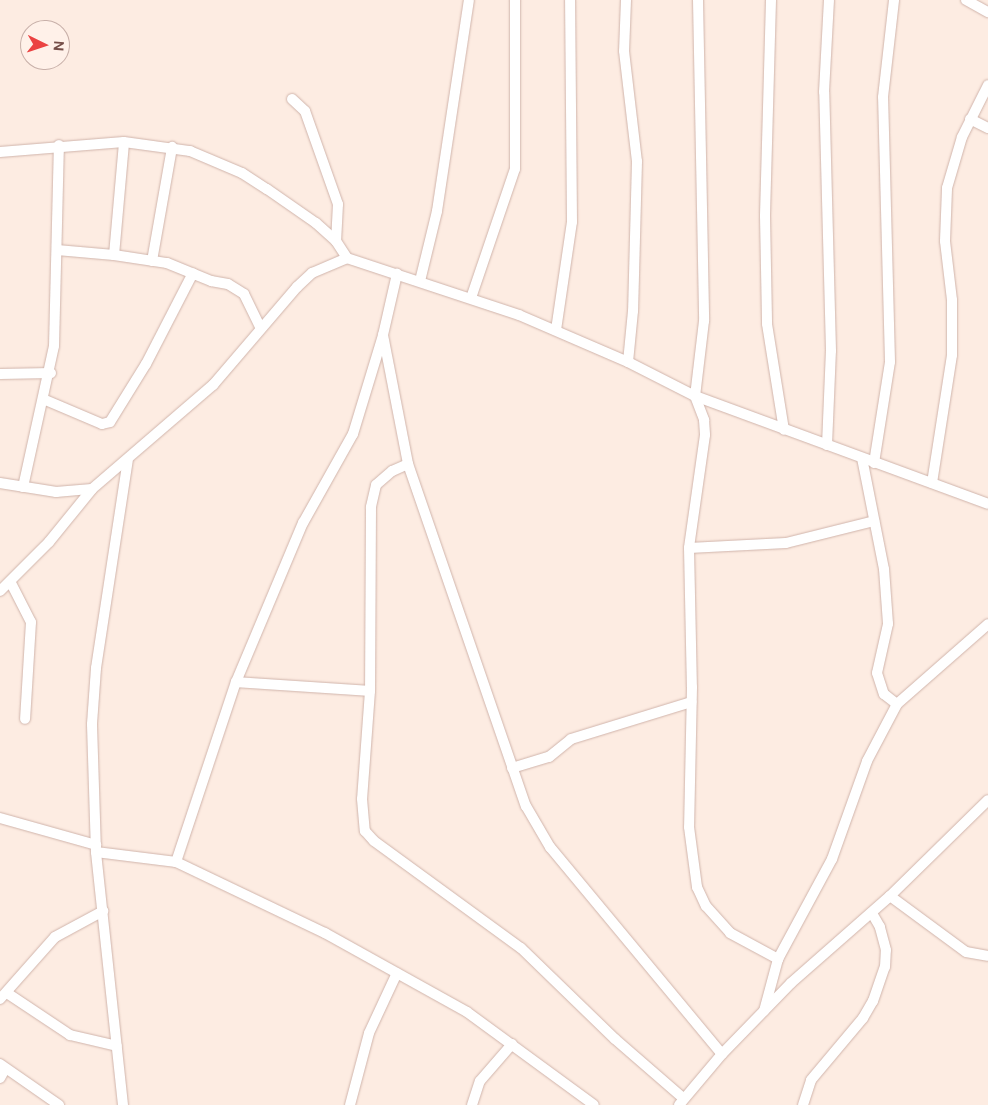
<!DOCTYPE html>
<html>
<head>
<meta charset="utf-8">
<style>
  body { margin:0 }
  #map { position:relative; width:988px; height:1105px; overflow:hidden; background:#fdece2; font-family:"DM Sans",sans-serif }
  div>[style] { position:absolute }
  .roads { filter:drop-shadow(0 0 1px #d0b4ab) drop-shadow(0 0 1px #d0b4ab) }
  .minor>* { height:10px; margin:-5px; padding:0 5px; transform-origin:5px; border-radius:5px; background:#fff }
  span { translate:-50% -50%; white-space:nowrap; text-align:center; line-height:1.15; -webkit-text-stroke:4.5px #fff1e9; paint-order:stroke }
  .north { position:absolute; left:20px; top:20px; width:50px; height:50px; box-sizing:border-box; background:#fff1e9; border:1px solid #c8b0a9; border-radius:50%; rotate:94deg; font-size:14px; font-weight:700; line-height:20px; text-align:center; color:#754e48 }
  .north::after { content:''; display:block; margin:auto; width:18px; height:22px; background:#eb4342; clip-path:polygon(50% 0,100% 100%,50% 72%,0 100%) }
</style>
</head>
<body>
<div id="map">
  <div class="roads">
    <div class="minor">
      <div style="left:626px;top:0;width:51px;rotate:92.2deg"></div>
      <div style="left:624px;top:51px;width:111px;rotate:83.3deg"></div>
      <div style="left:637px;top:161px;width:150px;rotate:91.5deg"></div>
      <div style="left:633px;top:311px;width:51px;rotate:95.6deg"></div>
      <div style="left:698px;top:0;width:321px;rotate:88.9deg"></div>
      <div style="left:704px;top:321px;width:76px;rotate:96.8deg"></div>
      <div style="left:695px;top:396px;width:26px;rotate:69deg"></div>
      <div style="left:704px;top:420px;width:15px;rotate:86deg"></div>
      <div style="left:705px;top:435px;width:114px;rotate:98.1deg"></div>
      <div style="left:689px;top:548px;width:139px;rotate:88.8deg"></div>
      <div style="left:692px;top:687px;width:140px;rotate:91.2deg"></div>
      <div style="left:689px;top:827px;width:61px;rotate:82.4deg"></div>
      <div style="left:697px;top:887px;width:21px;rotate:65deg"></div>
      <div style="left:706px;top:906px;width:36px;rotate:48deg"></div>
      <div style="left:730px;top:933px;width:55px;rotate:28.4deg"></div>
      <div style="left:771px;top:0;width:216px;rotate:91.6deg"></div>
      <div style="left:765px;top:216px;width:108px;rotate:88.9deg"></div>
      <div style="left:767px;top:324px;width:107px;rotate:80.9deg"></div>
      <div style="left:966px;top:0;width:25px;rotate:29deg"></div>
      <div style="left:292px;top:99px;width:18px;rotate:43deg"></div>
      <div style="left:305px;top:111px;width:99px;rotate:70.5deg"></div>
      <div style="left:338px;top:204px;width:37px;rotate:93deg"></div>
      <div style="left:970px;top:119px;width:20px;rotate:27deg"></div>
      <div style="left:0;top:152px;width:124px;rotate:-4.6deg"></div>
      <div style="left:124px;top:142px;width:67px;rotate:7.8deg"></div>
      <div style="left:190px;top:151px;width:56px;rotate:22.9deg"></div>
      <div style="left:242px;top:173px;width:30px;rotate:33deg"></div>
      <div style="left:267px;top:189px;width:60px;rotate:34.8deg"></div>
      <div style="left:316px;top:223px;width:27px;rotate:42deg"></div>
      <div style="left:336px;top:241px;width:20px;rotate:57deg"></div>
      <div style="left:57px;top:250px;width:57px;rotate:5deg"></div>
      <div style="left:114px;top:255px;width:113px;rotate:-84.9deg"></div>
      <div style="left:114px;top:255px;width:54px;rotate:8.6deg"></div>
      <div style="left:167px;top:263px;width:48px;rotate:22.2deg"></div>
      <div style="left:211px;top:281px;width:17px;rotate:10deg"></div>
      <div style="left:228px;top:284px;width:19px;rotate:32deg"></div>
      <div style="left:244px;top:294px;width:37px;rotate:64deg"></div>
      <div style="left:152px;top:261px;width:116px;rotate:-80deg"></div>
      <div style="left:420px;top:281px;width:72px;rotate:-76.3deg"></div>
      <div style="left:437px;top:211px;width:213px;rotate:-81.4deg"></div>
      <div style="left:471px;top:298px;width:136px;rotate:-71.2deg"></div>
      <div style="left:515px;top:169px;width:169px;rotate:-90deg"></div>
      <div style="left:556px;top:330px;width:109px;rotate:-81.6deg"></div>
      <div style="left:572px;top:222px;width:222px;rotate:-90.5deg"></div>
      <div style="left:383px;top:335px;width:131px;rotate:79deg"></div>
      <div style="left:408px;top:464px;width:362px;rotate:71deg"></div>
      <div style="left:526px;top:806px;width:48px;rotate:59.7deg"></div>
      <div style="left:550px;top:847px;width:269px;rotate:50.3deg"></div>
      <div style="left:0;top:374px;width:51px;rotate:-1.1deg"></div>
      <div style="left:43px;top:399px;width:64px;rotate:23deg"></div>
      <div style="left:102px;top:424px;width:8px;rotate:-14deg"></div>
      <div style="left:110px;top:422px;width:68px;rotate:-58.2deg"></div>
      <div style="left:146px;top:364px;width:102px;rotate:-62.7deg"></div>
      <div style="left:827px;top:445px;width:94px;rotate:-87.6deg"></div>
      <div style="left:831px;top:351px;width:259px;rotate:-91.5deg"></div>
      <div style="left:824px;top:92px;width:92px;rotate:-86.9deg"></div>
      <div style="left:862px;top:458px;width:113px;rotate:78.8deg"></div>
      <div style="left:884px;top:569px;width:55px;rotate:85.8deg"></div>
      <div style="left:888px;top:624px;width:50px;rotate:102.7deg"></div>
      <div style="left:877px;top:673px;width:22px;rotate:72deg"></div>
      <div style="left:884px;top:694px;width:16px;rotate:38deg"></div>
      <div style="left:874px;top:463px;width:102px;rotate:-81deg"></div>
      <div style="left:890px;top:362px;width:265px;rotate:-91.5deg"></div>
      <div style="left:883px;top:97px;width:98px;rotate:-83.5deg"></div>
      <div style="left:408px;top:464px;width:17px;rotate:156deg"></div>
      <div style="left:392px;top:471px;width:21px;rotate:139deg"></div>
      <div style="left:376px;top:485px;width:23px;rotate:103deg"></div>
      <div style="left:371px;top:507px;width:184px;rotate:90.3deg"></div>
      <div style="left:370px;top:691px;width:108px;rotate:94.2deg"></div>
      <div style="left:362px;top:799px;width:32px;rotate:85deg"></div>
      <div style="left:365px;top:831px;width:13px;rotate:48deg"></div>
      <div style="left:374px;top:841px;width:182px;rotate:36.1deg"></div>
      <div style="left:521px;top:948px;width:131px;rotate:44.1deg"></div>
      <div style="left:615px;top:1039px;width:90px;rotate:40.9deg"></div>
      <div style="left:0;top:483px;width:57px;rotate:9.1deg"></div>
      <div style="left:56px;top:492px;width:36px;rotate:-5deg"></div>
      <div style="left:932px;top:483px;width:130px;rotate:-81.1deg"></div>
      <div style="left:952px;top:355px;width:55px;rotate:-90deg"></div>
      <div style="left:952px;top:300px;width:59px;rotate:-96.8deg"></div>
      <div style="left:945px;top:241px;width:53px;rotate:-87.8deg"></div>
      <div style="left:947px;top:188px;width:53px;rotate:-73.6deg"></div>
      <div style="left:962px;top:137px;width:58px;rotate:-63.4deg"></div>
      <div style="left:23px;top:487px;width:144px;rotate:-77.6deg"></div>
      <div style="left:54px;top:346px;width:201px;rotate:-88.6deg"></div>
      <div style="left:689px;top:548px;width:97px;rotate:-3deg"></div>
      <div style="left:786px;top:543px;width:91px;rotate:-14deg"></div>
      <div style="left:11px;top:583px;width:44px;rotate:62.9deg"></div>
      <div style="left:31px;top:622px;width:97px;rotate:93.5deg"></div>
      <div style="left:0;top:591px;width:69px;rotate:-45deg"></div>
      <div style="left:49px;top:542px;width:68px;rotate:-50.9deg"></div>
      <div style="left:92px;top:489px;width:160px;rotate:-40.7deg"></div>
      <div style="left:213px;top:385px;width:129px;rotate:-49.4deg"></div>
      <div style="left:297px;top:287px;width:21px;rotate:-43deg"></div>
      <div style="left:312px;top:273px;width:38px;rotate:-23deg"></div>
      <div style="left:347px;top:258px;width:181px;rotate:18.3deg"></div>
      <div style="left:519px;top:315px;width:119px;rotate:23.3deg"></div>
      <div style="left:628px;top:362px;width:75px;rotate:26.9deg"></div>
      <div style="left:695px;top:396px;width:312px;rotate:20.2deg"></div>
      <div style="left:236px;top:682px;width:134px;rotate:3.8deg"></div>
      <div style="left:512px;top:768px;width:39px;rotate:-17deg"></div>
      <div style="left:549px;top:757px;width:28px;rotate:-39deg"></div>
      <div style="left:571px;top:739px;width:126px;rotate:-17.1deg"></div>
      <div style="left:0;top:818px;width:100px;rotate:15.7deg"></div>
      <div style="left:96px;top:852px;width:81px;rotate:7.1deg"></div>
      <div style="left:176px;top:862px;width:165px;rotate:25.5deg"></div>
      <div style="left:325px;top:933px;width:162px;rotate:29.1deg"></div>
      <div style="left:467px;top:1012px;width:157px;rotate:36.2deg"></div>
      <div style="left:176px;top:862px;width:190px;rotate:-71.6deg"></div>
      <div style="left:236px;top:682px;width:173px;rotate:-67.2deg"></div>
      <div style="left:303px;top:523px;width:102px;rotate:-60.7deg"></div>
      <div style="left:353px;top:434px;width:103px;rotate:-73.1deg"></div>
      <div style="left:383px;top:335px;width:63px;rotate:-77.1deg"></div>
      <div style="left:890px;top:896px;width:94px;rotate:36.4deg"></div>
      <div style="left:966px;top:952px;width:22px;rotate:10deg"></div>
      <div style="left:7px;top:993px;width:76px;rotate:33.7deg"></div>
      <div style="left:70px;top:1035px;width:48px;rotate:13.2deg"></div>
      <div style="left:0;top:999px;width:83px;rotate:-48.4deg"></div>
      <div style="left:55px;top:937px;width:55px;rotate:-28.4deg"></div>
      <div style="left:764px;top:1011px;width:54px;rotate:-74.9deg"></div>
      <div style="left:778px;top:959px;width:114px;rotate:-61.6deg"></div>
      <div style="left:832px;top:859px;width:104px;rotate:-70.3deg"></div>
      <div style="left:867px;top:761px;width:64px;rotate:-62.2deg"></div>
      <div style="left:897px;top:704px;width:121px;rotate:-41.3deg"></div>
      <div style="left:0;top:1064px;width:72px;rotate:34.8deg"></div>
      <div style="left:0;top:1078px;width:10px;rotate:-61deg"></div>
      <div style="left:123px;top:1105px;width:254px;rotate:-96.1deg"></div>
      <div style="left:96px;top:852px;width:128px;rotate:-91.8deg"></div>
      <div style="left:92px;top:724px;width:56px;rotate:-85.9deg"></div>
      <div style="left:96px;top:668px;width:210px;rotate:-81.3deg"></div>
      <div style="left:350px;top:1105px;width:74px;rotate:-75.2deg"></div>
      <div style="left:369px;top:1033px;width:66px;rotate:-65deg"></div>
      <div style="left:472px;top:1105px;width:25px;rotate:-72deg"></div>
      <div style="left:480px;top:1081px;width:49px;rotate:-49.1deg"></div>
      <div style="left:679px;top:1105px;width:67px;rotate:-49.9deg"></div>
      <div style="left:722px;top:1054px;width:99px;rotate:-45.8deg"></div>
      <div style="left:791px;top:983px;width:132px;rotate:-41.3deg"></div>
      <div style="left:890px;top:896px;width:137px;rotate:-44.4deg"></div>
      <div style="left:803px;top:1105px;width:26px;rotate:-72deg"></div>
      <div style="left:811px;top:1080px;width:81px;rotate:-50deg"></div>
      <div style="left:863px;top:1018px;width:20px;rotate:-60deg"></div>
      <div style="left:873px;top:1001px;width:36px;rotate:-71deg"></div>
      <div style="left:885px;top:967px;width:17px;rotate:-87deg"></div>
      <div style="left:886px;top:950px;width:24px;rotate:-105deg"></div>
      <div style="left:880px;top:927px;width:16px;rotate:-120deg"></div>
    </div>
  </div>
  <div class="north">N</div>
</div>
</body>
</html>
